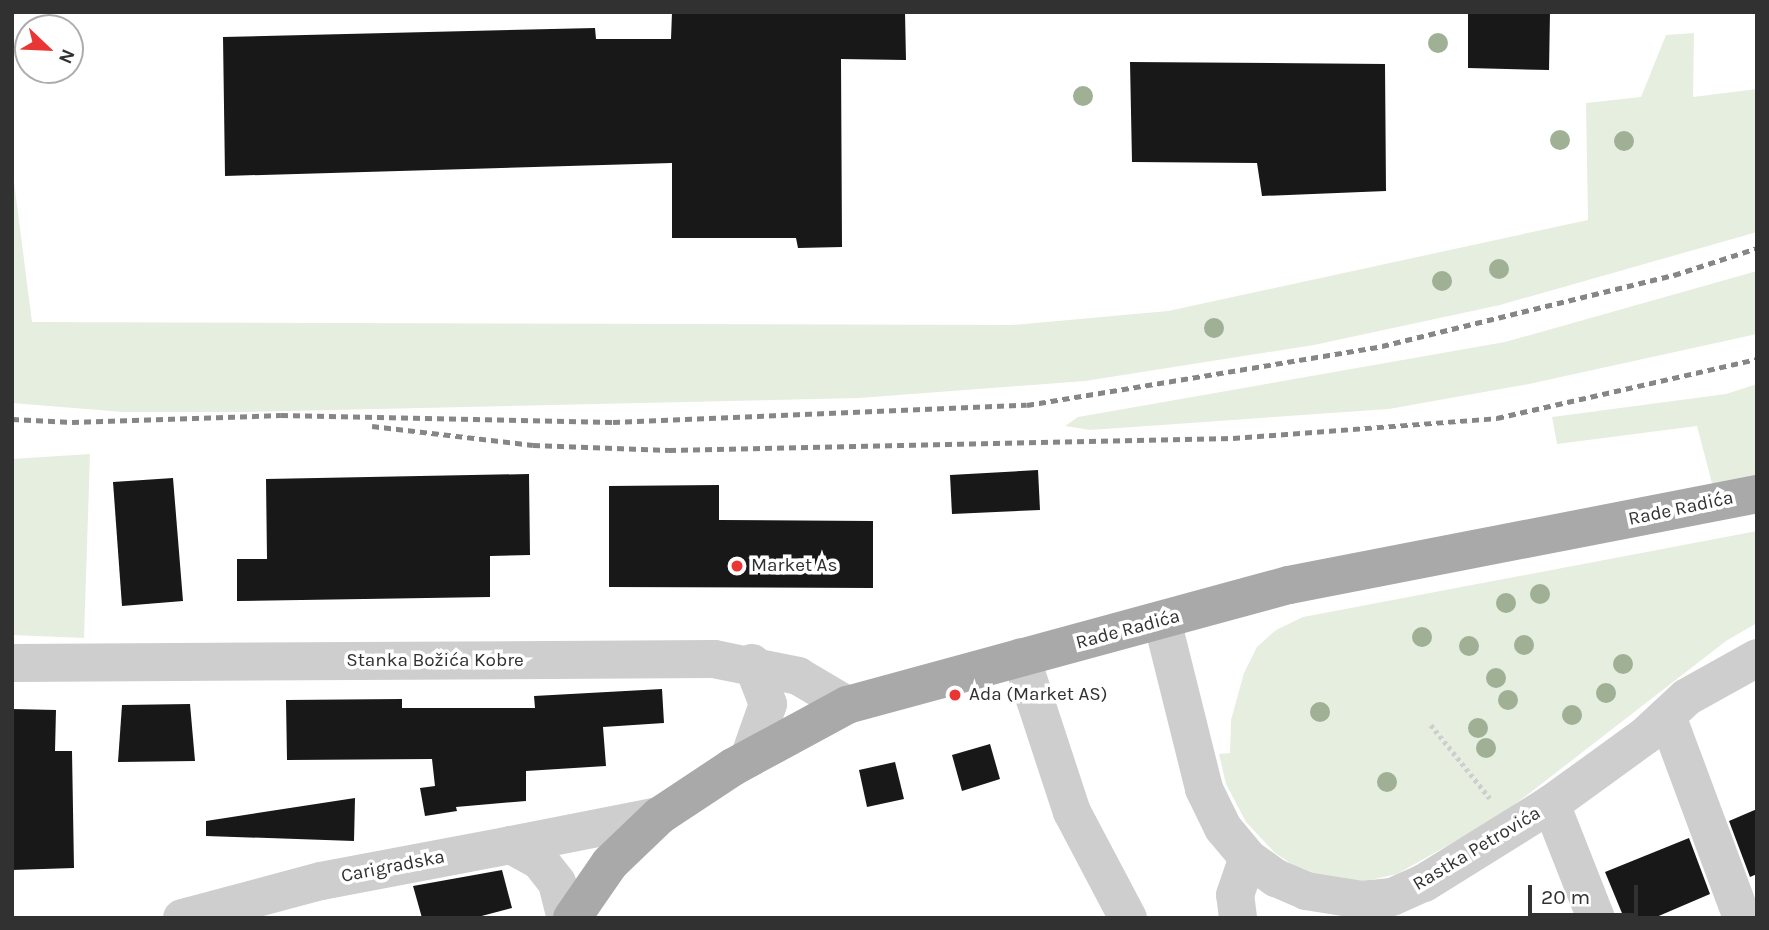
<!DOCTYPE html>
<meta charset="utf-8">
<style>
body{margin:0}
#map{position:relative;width:1769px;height:930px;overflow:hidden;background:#fff;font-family:Karla,sans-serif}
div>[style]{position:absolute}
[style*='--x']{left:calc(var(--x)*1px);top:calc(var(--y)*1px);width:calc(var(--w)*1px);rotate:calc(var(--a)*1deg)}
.green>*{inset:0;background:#e6eee0}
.building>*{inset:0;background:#181818}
.path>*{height:4.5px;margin-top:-2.25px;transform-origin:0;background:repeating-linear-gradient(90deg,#cecece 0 3.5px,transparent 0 7px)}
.minor>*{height:38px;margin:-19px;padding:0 19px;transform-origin:19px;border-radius:19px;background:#cecece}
.major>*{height:38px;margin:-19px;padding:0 19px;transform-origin:19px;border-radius:19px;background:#a9a9a9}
.rail>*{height:5px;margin-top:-2.5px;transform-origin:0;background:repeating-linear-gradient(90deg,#868686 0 7px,transparent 0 12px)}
.trees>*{width:20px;height:20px;margin:-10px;border-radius:50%;background:#9fb094}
.dots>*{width:19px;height:19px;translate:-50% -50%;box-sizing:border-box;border:4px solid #fff;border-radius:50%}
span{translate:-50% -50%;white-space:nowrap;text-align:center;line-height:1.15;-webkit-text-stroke:7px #fff;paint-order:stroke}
.street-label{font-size:19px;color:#313131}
.poi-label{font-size:19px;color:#313131}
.left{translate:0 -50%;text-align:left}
.frame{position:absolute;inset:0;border:14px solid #313131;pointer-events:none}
.north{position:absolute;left:14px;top:14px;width:70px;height:70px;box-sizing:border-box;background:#fff;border:2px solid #adadad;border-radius:50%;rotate:113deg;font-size:19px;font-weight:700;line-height:28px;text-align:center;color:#313131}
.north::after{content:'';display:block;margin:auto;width:24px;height:32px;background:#e93533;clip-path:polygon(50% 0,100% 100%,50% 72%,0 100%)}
.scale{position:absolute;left:1528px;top:885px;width:110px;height:32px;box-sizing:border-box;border:4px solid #313131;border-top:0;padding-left:9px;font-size:21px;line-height:24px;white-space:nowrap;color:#313131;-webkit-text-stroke:5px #fff;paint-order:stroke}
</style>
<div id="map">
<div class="green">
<div style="clip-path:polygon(1694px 33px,1693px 97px,1757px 89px,1757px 232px,1500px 305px,1314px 345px,1085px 381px,859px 398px,244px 412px,123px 412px,12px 403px,12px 166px,32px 322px,1012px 325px,1168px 311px,1588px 220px,1586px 103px,1641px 97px,1666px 35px)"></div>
<div style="clip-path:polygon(1757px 271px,1757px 334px,1529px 384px,1389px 409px,1090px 430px,1065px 426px,1078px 417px,1505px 342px)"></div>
<div style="clip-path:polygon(1757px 384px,1757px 478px,1713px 487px,1697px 426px,1557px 444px,1552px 417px,1726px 394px)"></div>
<div style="clip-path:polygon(90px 454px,84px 638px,12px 635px,12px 459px)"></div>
<div style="clip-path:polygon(1757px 531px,1757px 623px,1726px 641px,1500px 816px,1397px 874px,1366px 881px,1330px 880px,1302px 871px,1275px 853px,1246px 822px,1226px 784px,1219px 754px,1230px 753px,1231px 720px,1244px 673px,1257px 647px,1276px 630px,1303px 617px)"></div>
</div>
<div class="building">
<div style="clip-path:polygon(672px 12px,905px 12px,906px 60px,841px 59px,842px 247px,798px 248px,796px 238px,672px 238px,672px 163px,225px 176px,223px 37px,595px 28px,596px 39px,671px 39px)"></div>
<div style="clip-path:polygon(1468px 12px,1550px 12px,1549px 70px,1468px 68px)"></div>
<div style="clip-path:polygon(1130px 62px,1385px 64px,1386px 191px,1262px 196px,1257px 163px,1132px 162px)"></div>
<div style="clip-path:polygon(1038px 470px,1040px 510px,952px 514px,950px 475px)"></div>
<div style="clip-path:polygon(529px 474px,530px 555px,490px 556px,490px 597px,237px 601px,237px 559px,267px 559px,266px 479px)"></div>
<div style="clip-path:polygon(173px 478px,183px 601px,122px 606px,113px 482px)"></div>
<div style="clip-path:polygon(719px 485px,719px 520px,873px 521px,873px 588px,609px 587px,609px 486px)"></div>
<div style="clip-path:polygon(662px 689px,664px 723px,603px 727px,606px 766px,526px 771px,526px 801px,456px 807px,457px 811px,425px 816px,420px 788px,435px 786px,432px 759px,287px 760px,286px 700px,402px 699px,402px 708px,535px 708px,534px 696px)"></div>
<div style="clip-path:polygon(190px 704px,195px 761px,118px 762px,122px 705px)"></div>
<div style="clip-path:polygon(12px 709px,56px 710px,55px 751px,72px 751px,74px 868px,12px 870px)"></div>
<div style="clip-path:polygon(990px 744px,1000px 779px,962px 791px,952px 755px)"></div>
<div style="clip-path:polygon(895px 762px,904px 799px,867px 807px,859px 770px)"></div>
<div style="clip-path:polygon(355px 798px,354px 841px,206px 836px,206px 821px)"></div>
<div style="clip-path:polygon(1757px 809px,1757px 874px,1750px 877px,1729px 821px)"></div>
<div style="clip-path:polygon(1689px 838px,1710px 894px,1654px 918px,1624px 918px,1605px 872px)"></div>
<div style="clip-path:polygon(502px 870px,512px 908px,474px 918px,422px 918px,413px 886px)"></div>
</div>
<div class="path">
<div style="--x:1431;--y:725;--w:94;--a:51.1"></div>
</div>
<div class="minor">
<div style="--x:1162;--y:620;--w:174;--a:76"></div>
<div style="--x:1204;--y:789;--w:43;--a:64"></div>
<div style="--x:1223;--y:828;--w:39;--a:50"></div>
<div style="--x:1248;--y:858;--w:34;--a:36"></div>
<div style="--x:1276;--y:878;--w:33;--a:23"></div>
<div style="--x:1306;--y:891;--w:57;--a:9.1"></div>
<div style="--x:1362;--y:900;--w:30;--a:-6"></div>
<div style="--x:1392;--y:897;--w:35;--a:-24"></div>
<div style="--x:1424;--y:883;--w:150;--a:-31.9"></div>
<div style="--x:1551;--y:804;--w:116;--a:-35.9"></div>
<div style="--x:1645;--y:736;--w:57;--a:-42.9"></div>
<div style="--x:1687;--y:697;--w:80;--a:-29.1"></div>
<div style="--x:1021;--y:657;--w:163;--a:71.8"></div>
<div style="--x:1072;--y:812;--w:120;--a:62.2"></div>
<div style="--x:12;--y:663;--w:702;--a:-0.33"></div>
<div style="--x:714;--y:659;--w:86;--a:11.4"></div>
<div style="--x:798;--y:676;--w:57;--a:30.6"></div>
<div style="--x:1667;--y:716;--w:215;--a:69.6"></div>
<div style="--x:749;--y:758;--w:57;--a:-70.6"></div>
<div style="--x:768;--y:704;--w:44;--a:-111.3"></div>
<div style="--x:1551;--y:804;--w:123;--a:68.5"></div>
<div style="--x:511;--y:845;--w:151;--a:-11.1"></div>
<div style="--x:182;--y:918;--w:144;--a:-14.9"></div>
<div style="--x:321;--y:881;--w:193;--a:-10.7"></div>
<div style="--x:511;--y:845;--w:33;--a:29"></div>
<div style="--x:540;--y:861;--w:28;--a:52"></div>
<div style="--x:557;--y:883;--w:36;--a:76"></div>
<div style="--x:1238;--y:918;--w:23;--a:-97"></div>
<div style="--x:1235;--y:895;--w:39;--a:-71"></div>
</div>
<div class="major">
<div style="--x:572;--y:918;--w:67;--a:-55.4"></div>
<div style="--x:610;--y:863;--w:68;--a:-43.8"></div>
<div style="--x:659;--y:816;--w:89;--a:-33.5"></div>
<div style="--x:733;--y:767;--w:130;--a:-28.5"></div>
<div style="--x:847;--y:705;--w:458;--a:-15.2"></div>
<div style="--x:1289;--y:585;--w:477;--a:-11"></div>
</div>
<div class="rail">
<div style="--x:12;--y:419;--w:60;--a:2.9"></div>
<div style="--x:72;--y:422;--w:209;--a:-1.9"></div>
<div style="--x:281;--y:415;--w:332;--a:1.2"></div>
<div style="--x:613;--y:422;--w:414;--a:-2.4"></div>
<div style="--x:1027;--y:405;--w:360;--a:-9.4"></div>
<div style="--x:1382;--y:346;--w:301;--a:-13.7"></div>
<div style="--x:1674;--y:275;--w:87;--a:-18"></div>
<div style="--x:372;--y:426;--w:162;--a:6.7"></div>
<div style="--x:533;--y:445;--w:136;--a:2.1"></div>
<div style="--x:669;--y:450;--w:564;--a:-1.22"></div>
<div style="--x:1233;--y:438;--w:265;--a:-4.3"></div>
<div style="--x:1497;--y:418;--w:267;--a:-12.8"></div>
</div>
<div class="trees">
<div style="left:1438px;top:43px"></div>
<div style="left:1083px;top:96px"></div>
<div style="left:1560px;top:140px"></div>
<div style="left:1624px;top:141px"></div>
<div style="left:1499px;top:269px"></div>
<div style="left:1442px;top:281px"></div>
<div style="left:1214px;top:328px"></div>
<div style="left:1540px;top:594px"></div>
<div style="left:1506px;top:603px"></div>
<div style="left:1422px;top:637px"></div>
<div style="left:1524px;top:645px"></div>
<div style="left:1469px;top:646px"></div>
<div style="left:1623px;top:664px"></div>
<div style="left:1496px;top:678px"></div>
<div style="left:1606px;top:693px"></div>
<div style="left:1508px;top:700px"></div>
<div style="left:1320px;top:712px"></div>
<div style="left:1572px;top:715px"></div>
<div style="left:1478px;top:728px"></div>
<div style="left:1486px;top:748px"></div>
<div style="left:1387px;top:782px"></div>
</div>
<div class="dots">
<div style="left:737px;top:566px;background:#e93533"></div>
<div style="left:955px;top:695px;background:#e93533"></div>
</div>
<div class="street-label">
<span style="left:1681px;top:509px;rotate:-12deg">Rade Radića</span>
<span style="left:1128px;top:630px;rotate:-15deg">Rade Radića</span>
<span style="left:435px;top:661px">Stanka Božića Kobre</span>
<span style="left:1477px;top:849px;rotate:-31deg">Rastka Petrovića</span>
<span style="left:393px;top:867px;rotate:-11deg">Carigradska</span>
</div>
<div class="poi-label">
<span class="left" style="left:751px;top:566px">Market As</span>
<span class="left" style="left:969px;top:695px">Ada (Market AS)</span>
</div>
<div class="frame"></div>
<div class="north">N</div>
<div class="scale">20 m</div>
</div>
